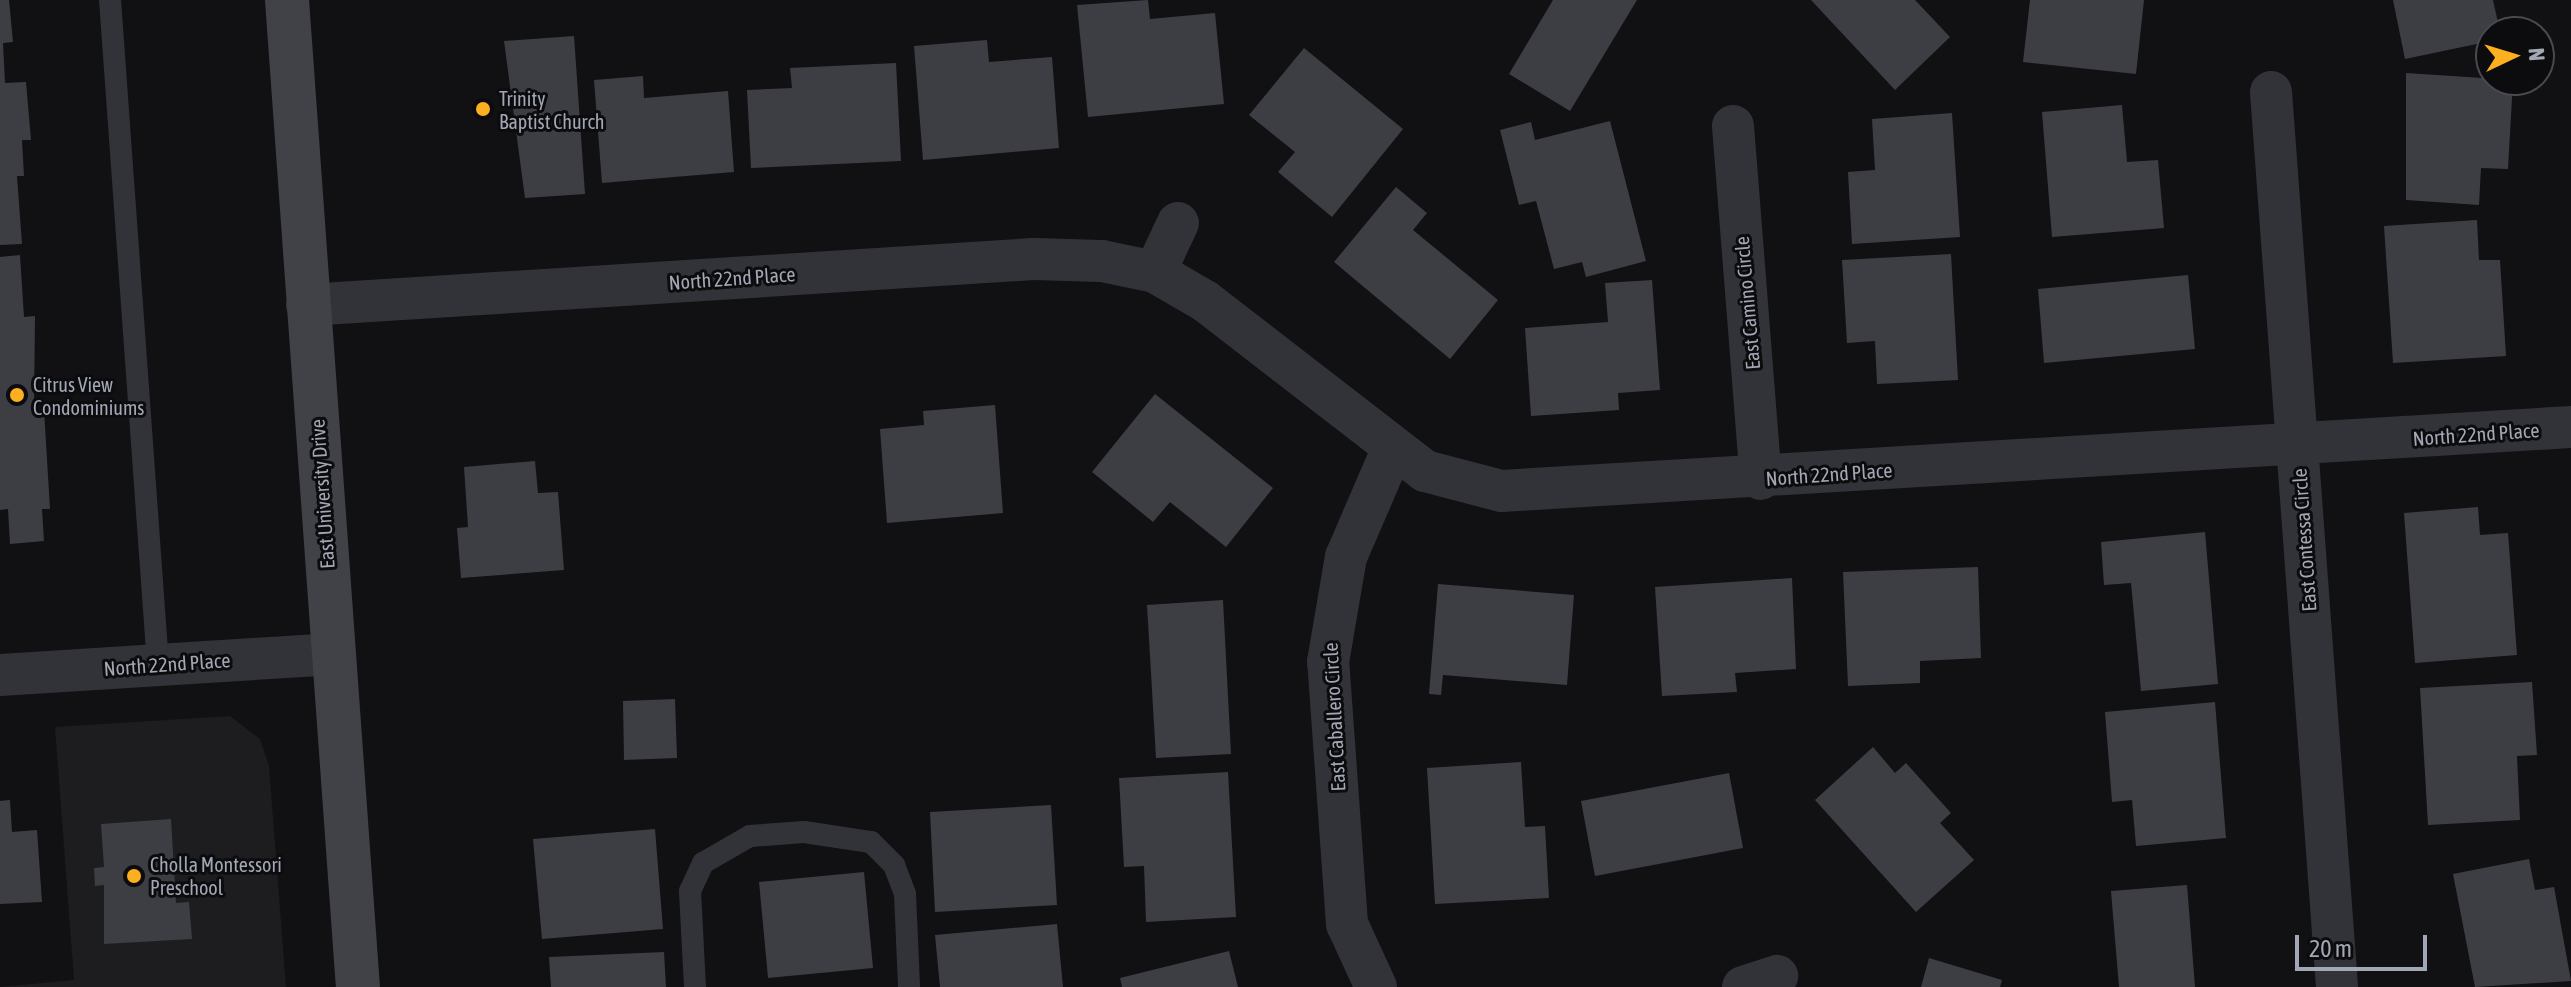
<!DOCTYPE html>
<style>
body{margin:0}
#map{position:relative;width:2571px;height:987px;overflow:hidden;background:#111113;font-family:"Asap Condensed",sans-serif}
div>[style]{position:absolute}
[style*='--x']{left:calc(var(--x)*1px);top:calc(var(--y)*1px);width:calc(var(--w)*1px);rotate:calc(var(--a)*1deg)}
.built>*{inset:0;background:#1d1d20}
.building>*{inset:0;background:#3d3e43}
.lane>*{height:22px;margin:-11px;padding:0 11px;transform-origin:11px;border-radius:11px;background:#323338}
.street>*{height:42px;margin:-21px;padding:0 21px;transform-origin:21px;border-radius:21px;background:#323338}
.secondary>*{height:44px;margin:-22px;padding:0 22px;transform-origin:22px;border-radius:22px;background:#404248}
.dots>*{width:22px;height:22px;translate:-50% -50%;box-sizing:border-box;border:4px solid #0c0c0e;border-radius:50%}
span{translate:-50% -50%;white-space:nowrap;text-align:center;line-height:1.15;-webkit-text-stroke:6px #0c0c0e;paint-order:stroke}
.poi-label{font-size:20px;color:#a1a7b4}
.left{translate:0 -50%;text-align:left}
.street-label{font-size:20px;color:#a1a7b4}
.north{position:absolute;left:2475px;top:16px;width:80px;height:80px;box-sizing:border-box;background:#0c0c0e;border:2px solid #484a50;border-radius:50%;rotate:86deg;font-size:22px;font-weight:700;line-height:32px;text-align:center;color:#a1a7b4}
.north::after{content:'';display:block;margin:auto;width:28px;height:36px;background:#fcb01f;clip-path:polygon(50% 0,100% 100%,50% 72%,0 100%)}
.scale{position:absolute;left:2295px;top:935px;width:132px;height:36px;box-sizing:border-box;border:4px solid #a1a7b4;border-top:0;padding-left:10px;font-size:24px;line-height:28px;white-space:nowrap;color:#a1a7b4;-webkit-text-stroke:6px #0c0c0e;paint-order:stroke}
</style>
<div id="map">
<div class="built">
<div style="clip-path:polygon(230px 716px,260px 739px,269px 766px,286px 987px,0 987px,74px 980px,55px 727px)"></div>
</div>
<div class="building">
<div style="clip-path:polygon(0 0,9px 0,13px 42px,3px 43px,5px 83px,26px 82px,31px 140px,22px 140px,24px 176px,17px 176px,22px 244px,0 245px)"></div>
<div style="clip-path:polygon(1148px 0,1150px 19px,1215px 13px,1224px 104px,1088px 117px,1077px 5px)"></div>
<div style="clip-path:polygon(1553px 0,1637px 0,1570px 111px,1509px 74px)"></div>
<div style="clip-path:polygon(1811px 0,1915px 0,1950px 37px,1895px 90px)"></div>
<div style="clip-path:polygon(2030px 0,2144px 0,2136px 74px,2023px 62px)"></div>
<div style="clip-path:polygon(2393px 0,2493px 0,2500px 32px,2491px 32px,2491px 41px,2405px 59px)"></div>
<div style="clip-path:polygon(574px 36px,585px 194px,525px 198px,504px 41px)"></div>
<div style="clip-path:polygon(987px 40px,989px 62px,1052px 57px,1059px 148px,923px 160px,914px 46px)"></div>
<div style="clip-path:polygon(1304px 48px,1403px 129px,1332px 217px,1278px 172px,1295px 152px,1249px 115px)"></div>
<div style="clip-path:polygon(896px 63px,901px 161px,751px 168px,747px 90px,792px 88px,790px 68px)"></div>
<div style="clip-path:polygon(2406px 73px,2513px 80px,2508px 169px,2481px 168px,2479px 205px,2406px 200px)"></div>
<div style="clip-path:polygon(643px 76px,644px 98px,728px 91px,734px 172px,602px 183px,594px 80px)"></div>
<div style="clip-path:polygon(2122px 105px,2127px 162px,2158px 160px,2164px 228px,2052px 237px,2042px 112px)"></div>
<div style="clip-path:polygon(1952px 113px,1960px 237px,1852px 244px,1848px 172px,1875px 170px,1872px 119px)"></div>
<div style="clip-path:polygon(1610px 121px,1646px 261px,1586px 277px,1582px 262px,1554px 269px,1536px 201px,1519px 205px,1500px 130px,1531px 122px,1535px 140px)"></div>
<div style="clip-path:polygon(1396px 187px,1427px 213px,1413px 230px,1498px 300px,1450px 359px,1334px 262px)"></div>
<div style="clip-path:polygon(2477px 220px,2479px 260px,2500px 260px,2506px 356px,2393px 363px,2384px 226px)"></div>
<div style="clip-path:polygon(1951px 254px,1958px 380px,1877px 384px,1875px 341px,1847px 343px,1842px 260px)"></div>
<div style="clip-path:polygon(20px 255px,24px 317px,35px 316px,34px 411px,44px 410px,50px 509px,42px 509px,44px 541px,10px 544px,8px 509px,0 510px,0 257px)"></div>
<div style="clip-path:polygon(2188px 275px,2195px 349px,2044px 363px,2038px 289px)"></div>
<div style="clip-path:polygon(1652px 280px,1660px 390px,1618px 393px,1619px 410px,1531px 416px,1525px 328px,1608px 322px,1605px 283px)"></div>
<div style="clip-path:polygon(1155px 394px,1273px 488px,1226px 547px,1170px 502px,1153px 522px,1092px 472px)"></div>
<div style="clip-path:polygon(995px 405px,1003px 513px,887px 523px,880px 429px,924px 425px,923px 411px)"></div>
<div style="clip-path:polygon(535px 461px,538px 493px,558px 492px,564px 570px,461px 578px,457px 528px,468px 527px,464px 467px)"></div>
<div style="clip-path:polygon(2478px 507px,2480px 535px,2508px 533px,2517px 655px,2415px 663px,2404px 513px)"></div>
<div style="clip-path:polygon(2205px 532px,2218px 684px,2141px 691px,2131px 583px,2104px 585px,2101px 542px)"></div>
<div style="clip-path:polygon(1978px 567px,1981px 658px,1920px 661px,1920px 683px,1848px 686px,1843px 572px)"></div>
<div style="clip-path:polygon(1792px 578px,1796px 669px,1735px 673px,1737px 692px,1662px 696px,1655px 587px)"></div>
<div style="clip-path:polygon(1438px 584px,1574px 595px,1567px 685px,1443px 675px,1441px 695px,1429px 694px)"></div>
<div style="clip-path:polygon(1223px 600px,1231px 754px,1156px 758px,1147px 605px)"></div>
<div style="clip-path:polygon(2532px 682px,2537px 755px,2517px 756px,2520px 820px,2428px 825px,2420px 688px)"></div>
<div style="clip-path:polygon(675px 699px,677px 758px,624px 760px,623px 701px)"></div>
<div style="clip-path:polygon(2215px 702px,2226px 838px,2136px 846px,2132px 800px,2112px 802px,2105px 712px)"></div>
<div style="clip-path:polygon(1873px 747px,1895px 773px,1906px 763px,1951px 813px,1940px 823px,1974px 860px,1916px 912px,1815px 800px)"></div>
<div style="clip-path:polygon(1521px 762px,1525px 827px,1545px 826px,1549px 898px,1435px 904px,1427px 768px)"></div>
<div style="clip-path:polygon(1228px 772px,1236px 917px,1146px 922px,1144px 866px,1124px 867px,1119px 778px)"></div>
<div style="clip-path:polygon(1729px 773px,1743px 848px,1595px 876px,1581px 801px)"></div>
<div style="clip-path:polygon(10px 800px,12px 832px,37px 830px,42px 902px,0 904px,0 801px)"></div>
<div style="clip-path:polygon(1051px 805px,1057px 905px,935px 912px,930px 812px)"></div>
<div style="clip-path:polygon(171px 819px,176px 903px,189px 902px,192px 939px,104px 944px,104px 885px,95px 886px,94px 868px,104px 867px,101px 824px)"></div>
<div style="clip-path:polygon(655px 829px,663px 929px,542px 939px,533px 839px)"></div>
<div style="clip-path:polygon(2529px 859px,2535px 890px,2554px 887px,2571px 981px,2475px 987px,2453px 874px)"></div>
<div style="clip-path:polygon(864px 872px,873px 968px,768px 978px,759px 882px)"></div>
<div style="clip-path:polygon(2187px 885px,2195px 987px,2119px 987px,2111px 891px)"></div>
<div style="clip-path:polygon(1057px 924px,1063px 987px,940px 987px,935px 935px)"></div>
<div style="clip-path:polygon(1229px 951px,1238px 987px,1122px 987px,1120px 978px)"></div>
<div style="clip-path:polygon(664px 952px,666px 987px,551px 987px,549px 957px)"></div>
<div style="clip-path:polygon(1929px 958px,2002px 980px,2000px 987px,1921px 987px)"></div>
</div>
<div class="lane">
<div style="--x:110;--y:0;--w:667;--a:85.87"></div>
<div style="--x:695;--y:987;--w:96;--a:-93"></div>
<div style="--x:690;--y:891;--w:31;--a:-65"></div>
<div style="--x:703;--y:863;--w:54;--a:-29.9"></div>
<div style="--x:750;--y:836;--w:54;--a:-4.2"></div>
<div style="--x:804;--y:832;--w:68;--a:8.5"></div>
<div style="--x:871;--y:842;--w:33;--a:45"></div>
<div style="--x:894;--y:865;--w:31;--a:69"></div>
<div style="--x:905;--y:894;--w:93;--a:87.5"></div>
</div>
<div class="street">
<div style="--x:2271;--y:92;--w:897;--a:85.78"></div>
<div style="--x:1733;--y:126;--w:354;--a:85.5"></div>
<div style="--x:1155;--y:272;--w:54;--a:-64.9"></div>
<div style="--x:307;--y:305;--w:728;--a:-3.62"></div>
<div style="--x:1034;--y:259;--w:68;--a:1.7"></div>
<div style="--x:1102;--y:261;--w:54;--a:11.7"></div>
<div style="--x:1155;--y:272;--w:58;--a:30.1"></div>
<div style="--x:1205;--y:301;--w:278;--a:37.7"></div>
<div style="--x:1425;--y:471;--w:79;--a:14.7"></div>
<div style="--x:1501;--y:491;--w:1072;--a:-3.42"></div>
<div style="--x:0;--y:675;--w:335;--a:-3.6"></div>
<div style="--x:1376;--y:987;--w:69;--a:-114.7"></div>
<div style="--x:1347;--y:924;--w:263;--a:-94.1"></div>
<div style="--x:1328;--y:662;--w:107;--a:-80.3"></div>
<div style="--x:1346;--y:557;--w:116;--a:-66.7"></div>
<div style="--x:1743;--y:987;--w:36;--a:-18"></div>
</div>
<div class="secondary">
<div style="--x:287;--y:0;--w:990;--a:85.89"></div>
</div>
<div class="dots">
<div style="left:483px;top:109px;background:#fcb01f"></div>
<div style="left:17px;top:395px;background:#fcb01f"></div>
<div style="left:134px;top:876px;background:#fcb01f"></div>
</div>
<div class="poi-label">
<span class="left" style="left:499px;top:110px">Trinity<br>Baptist Church</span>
<span class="left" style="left:33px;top:396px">Citrus View<br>Condominiums</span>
<span class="left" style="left:150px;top:876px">Cholla Montessori<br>Preschool</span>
</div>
<div class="street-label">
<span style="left:732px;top:278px;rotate:-4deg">North 22nd Place</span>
<span style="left:1747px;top:303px;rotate:-95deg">East Camino Circle</span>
<span style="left:2476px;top:434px;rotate:-4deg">North 22nd Place</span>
<span style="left:1829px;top:474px;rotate:-4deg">North 22nd Place</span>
<span style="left:322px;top:494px;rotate:-94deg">East University Drive</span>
<span style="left:2304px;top:540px;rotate:-94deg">East Contessa Circle</span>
<span style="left:167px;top:664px;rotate:-4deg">North 22nd Place</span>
<span style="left:1334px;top:717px;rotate:-93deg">East Caballero Circle</span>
</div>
<div class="north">N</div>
<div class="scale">20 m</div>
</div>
